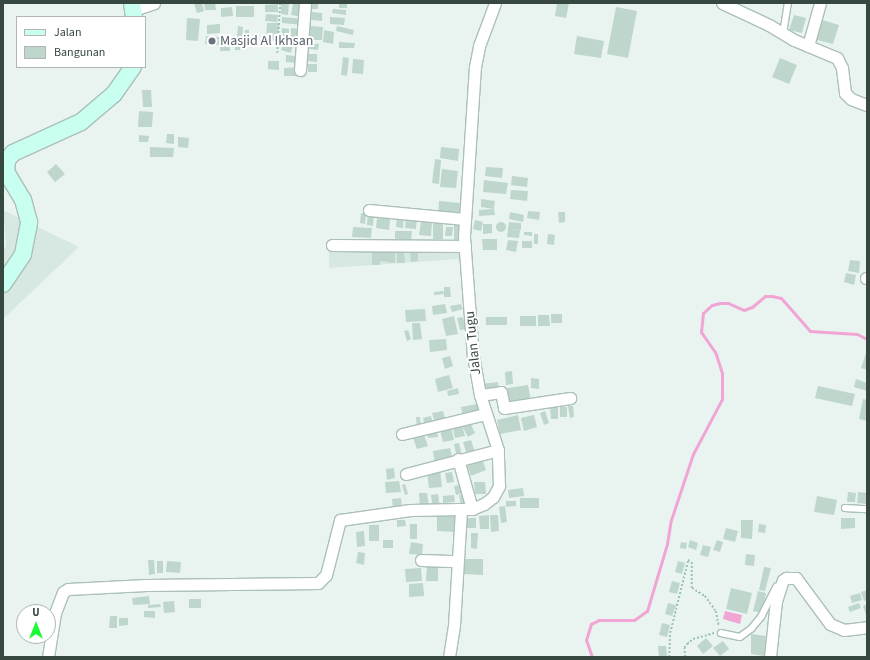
<!DOCTYPE html>
<style>
body{margin:0}
#map{position:relative;width:870px;height:660px;overflow:hidden;background:#e9f4f1;font-family:"Source Sans 3",sans-serif}
div>[style]{position:absolute}
[style*='--x']{left:calc(var(--x)*1px);top:calc(var(--y)*1px);width:calc(var(--w)*1px);rotate:calc(var(--a)*1deg)}
.residential>*{inset:0;background:#d7e8e2}
.water>*{inset:0;background:#f1a5d4}
.stream>*{height:3px;margin:-1.5px;padding:0 1.5px;transform-origin:1.5px;border-radius:1.5px;background:#f1a5d4}
.building>*{inset:0;background:#bed6cc}
.round{border-radius:50%}
.path>*{height:1.5px;margin-top:-0.75px;transform-origin:0;background:repeating-linear-gradient(90deg,#9cc2b4 0 2px,transparent 0 4px)}
.roads{filter:drop-shadow(1px 0 #abc0b8) drop-shadow(-1px 0 #abc0b8) drop-shadow(0 1px #abc0b8) drop-shadow(0 -1px #abc0b8)}
.service>*{height:5.5px;margin:-2.75px;padding:0 2.75px;transform-origin:2.75px;border-radius:2.75px;background:#fff}
.minor>*{height:11px;margin:-5.5px;padding:0 5.5px;transform-origin:5.5px;border-radius:5.5px;background:#fff}
.secondary>*{height:16px;margin:-8px;padding:0 8px;transform-origin:8px;border-radius:8px;background:#c8fff0}
.dots>*{width:11px;height:11px;translate:-50% -50%;box-sizing:border-box;border:2px solid #fff;border-radius:50%}
span{translate:-50% -50%;white-space:nowrap;text-align:center;line-height:1.15;-webkit-text-stroke:4px #fff;paint-order:stroke}
.worship-label{font-size:14px;color:#5b616d}
.left{translate:0 -50%;text-align:left}
.street-label{font-size:14px;color:#374841}
.frame{position:absolute;inset:0;border:4px solid #374841;pointer-events:none}
.legend{position:absolute;left:16px;top:16px;width:130px;height:52px;box-sizing:border-box;background:#fff;border:1px solid #afb6b3;margin:0;padding:5px 7px;list-style:none;font-size:12px;color:#374841}
.legend li{display:flex;align-items:center;gap:8px;height:20px}
.legend b{width:20px;border:1px solid #afb6b3}
.north{position:absolute;left:16px;top:604px;width:40px;height:40px;box-sizing:border-box;background:#fff;border:1px solid #afb6b3;border-radius:50%;rotate:0deg;font-size:11px;font-weight:700;line-height:16px;text-align:center;color:#374841}
.north::after{content:'';display:block;margin:auto;width:14px;height:18px;background:#19fb35;clip-path:polygon(50% 0,100% 100%,50% 72%,0 100%)}
</style>
<div id="map">
<div class="residential">
<div style="clip-path:polygon(3px 210px,79px 247px,3px 319px,3px 252px,6px 244px)"></div>
<div style="clip-path:polygon(329px 240px,460px 241px,460px 259px,329px 268px)"></div>
</div>
<div class="water">
<div style="clip-path:polygon(725px 611px,742px 615px,740px 624px,723px 619px)"></div>
</div>
<div class="stream">
<div style="--x:592;--y:657;--w:18;--a:-109"></div>
<div style="--x:586;--y:640;--w:17;--a:-73"></div>
<div style="--x:591;--y:624;--w:9;--a:-27"></div>
<div style="--x:599;--y:620;--w:35;--a:0"></div>
<div style="--x:634;--y:620;--w:16;--a:-35"></div>
<div style="--x:647;--y:611;--w:70;--a:-73.4"></div>
<div style="--x:667;--y:544;--w:24;--a:-81"></div>
<div style="--x:671;--y:520;--w:70;--a:-71.6"></div>
<div style="--x:693;--y:454;--w:62;--a:-62.2"></div>
<div style="--x:722;--y:399;--w:26;--a:-90"></div>
<div style="--x:722;--y:373;--w:22;--a:-108"></div>
<div style="--x:715;--y:352;--w:24;--a:-125"></div>
<div style="--x:701;--y:332;--w:19;--a:-84"></div>
<div style="--x:703;--y:313;--w:12;--a:-42"></div>
<div style="--x:712;--y:305;--w:8;--a:-14"></div>
<div style="--x:720;--y:303;--w:8;--a:0"></div>
<div style="--x:728;--y:303;--w:17;--a:24"></div>
<div style="--x:744;--y:310;--w:9;--a:-21"></div>
<div style="--x:752;--y:307;--w:17;--a:-40"></div>
<div style="--x:765;--y:296;--w:7;--a:0"></div>
<div style="--x:772;--y:296;--w:9;--a:13"></div>
<div style="--x:781;--y:298;--w:44;--a:48.7"></div>
<div style="--x:810;--y:331;--w:47;--a:3.7"></div>
<div style="--x:857;--y:334;--w:11;--a:27"></div>
</div>
<div class="building">
<div style="clip-path:polygon(194px 3px,202px 3px,204px 11px,197px 13px)"></div>
<div style="clip-path:polygon(204px 3px,215px 3px,216px 10px,205px 10px)"></div>
<div style="clip-path:polygon(281px 3px,289px 3px,288px 15px,281px 14px)"></div>
<div style="clip-path:polygon(293px 3px,305px 5px,303px 17px,291px 15px)"></div>
<div style="clip-path:polygon(307px 3px,318px 3px,318px 9px,306px 9px)"></div>
<div style="clip-path:polygon(557px 3px,569px 3px,566px 18px,555px 16px)"></div>
<div style="clip-path:polygon(278px 4px,278px 12px,265px 12px,265px 5px)"></div>
<div style="clip-path:polygon(339px 4px,347px 4px,347px 8px,339px 8px)"></div>
<div style="clip-path:polygon(236px 6px,254px 6px,254px 17px,236px 17px)"></div>
<div style="clip-path:polygon(232px 7px,233px 16px,221px 17px,221px 8px)"></div>
<div style="clip-path:polygon(616px 7px,637px 11px,628px 58px,607px 54px)"></div>
<div style="clip-path:polygon(333px 9px,346px 10px,346px 15px,332px 13px)"></div>
<div style="clip-path:polygon(312px 12px,322px 13px,322px 21px,311px 20px)"></div>
<div style="clip-path:polygon(266px 14px,278px 15px,277px 22px,265px 21px)"></div>
<div style="clip-path:polygon(794px 15px,806px 18px,802px 33px,789px 30px)"></div>
<div style="clip-path:polygon(282px 17px,304px 19px,303px 25px,282px 23px)"></div>
<div style="clip-path:polygon(330px 17px,345px 18px,344px 25px,330px 24px)"></div>
<div style="clip-path:polygon(187px 18px,200px 19px,198px 41px,186px 40px)"></div>
<div style="clip-path:polygon(819px 19px,839px 25px,833px 44px,813px 39px)"></div>
<div style="clip-path:polygon(267px 23px,279px 23px,278px 41px,266px 40px)"></div>
<div style="clip-path:polygon(220px 24px,220px 33px,207px 34px,207px 25px)"></div>
<div style="clip-path:polygon(238px 26px,243px 27px,242px 39px,237px 38px)"></div>
<div style="clip-path:polygon(310px 26px,323px 27px,322px 40px,309px 40px)"></div>
<div style="clip-path:polygon(337px 26px,354px 30px,353px 35px,336px 31px)"></div>
<div style="clip-path:polygon(282px 28px,289px 29px,289px 38px,281px 38px)"></div>
<div style="clip-path:polygon(291px 28px,301px 29px,300px 43px,291px 42px)"></div>
<div style="clip-path:polygon(245px 30px,249px 30px,249px 37px,244px 36px)"></div>
<div style="clip-path:polygon(324px 30px,334px 32px,333px 44px,323px 42px)"></div>
<div style="clip-path:polygon(206px 36px,219px 37px,219px 45px,205px 44px)"></div>
<div style="clip-path:polygon(223px 36px,230px 36px,230px 41px,223px 41px)"></div>
<div style="clip-path:polygon(577px 36px,604px 41px,601px 58px,574px 54px)"></div>
<div style="clip-path:polygon(339px 42px,355px 43px,354px 48px,339px 48px)"></div>
<div style="clip-path:polygon(283px 43px,293px 45px,291px 53px,281px 50px)"></div>
<div style="clip-path:polygon(310px 43px,319px 44px,318px 50px,309px 49px)"></div>
<div style="clip-path:polygon(235px 44px,245px 44px,245px 50px,235px 50px)"></div>
<div style="clip-path:polygon(220px 46px,230px 46px,230px 51px,220px 51px)"></div>
<div style="clip-path:polygon(307px 54px,317px 54px,317px 62px,307px 61px)"></div>
<div style="clip-path:polygon(286px 55px,295px 56px,295px 63px,286px 62px)"></div>
<div style="clip-path:polygon(343px 57px,349px 58px,347px 76px,341px 75px)"></div>
<div style="clip-path:polygon(780px 58px,797px 65px,789px 84px,772px 77px)"></div>
<div style="clip-path:polygon(353px 59px,364px 60px,363px 74px,352px 73px)"></div>
<div style="clip-path:polygon(268px 61px,279px 61px,279px 70px,268px 69px)"></div>
<div style="clip-path:polygon(308px 64px,317px 64px,317px 72px,308px 72px)"></div>
<div style="clip-path:polygon(298px 67px,298px 76px,284px 76px,284px 68px)"></div>
<div style="clip-path:polygon(142px 90px,151px 90px,152px 107px,143px 107px)"></div>
<div style="clip-path:polygon(139px 111px,153px 112px,152px 127px,138px 127px)"></div>
<div style="clip-path:polygon(167px 134px,174px 134px,174px 144px,166px 143px)"></div>
<div style="clip-path:polygon(139px 135px,149px 136px,148px 142px,139px 142px)"></div>
<div style="clip-path:polygon(178px 137px,189px 138px,188px 148px,178px 147px)"></div>
<div style="clip-path:polygon(150px 147px,174px 148px,173px 157px,150px 157px)"></div>
<div style="clip-path:polygon(441px 147px,459px 149px,458px 161px,440px 158px)"></div>
<div style="clip-path:polygon(435px 159px,441px 160px,439px 184px,432px 183px)"></div>
<div style="clip-path:polygon(56px 164px,65px 174px,55px 182px,47px 172px)"></div>
<div style="clip-path:polygon(486px 167px,503px 168px,502px 178px,485px 176px)"></div>
<div style="clip-path:polygon(442px 169px,458px 171px,456px 188px,440px 187px)"></div>
<div style="clip-path:polygon(512px 176px,528px 178px,527px 187px,511px 185px)"></div>
<div style="clip-path:polygon(484px 180px,508px 183px,506px 194px,483px 192px)"></div>
<div style="clip-path:polygon(511px 190px,528px 191px,527px 201px,510px 199px)"></div>
<div style="clip-path:polygon(481px 199px,495px 201px,494px 209px,481px 207px)"></div>
<div style="clip-path:polygon(439px 201px,460px 203px,459px 218px,438px 217px)"></div>
<div style="clip-path:polygon(494px 209px,495px 215px,479px 216px,479px 210px)"></div>
<div style="clip-path:polygon(528px 211px,540px 212px,539px 220px,527px 218px)"></div>
<div style="clip-path:polygon(368px 212px,374px 213px,373px 226px,367px 225px)"></div>
<div style="clip-path:polygon(510px 212px,524px 215px,523px 222px,509px 219px)"></div>
<div style="clip-path:polygon(558px 212px,565px 212px,565px 222px,559px 223px)"></div>
<div style="clip-path:polygon(361px 213px,366px 214px,365px 224px,360px 223px)"></div>
<div style="clip-path:polygon(397px 216px,404px 216px,403px 228px,396px 227px)"></div>
<div style="clip-path:polygon(406px 217px,417px 218px,416px 229px,405px 228px)"></div>
<div style="clip-path:polygon(377px 218px,390px 219px,389px 230px,376px 228px)"></div>
<div style="clip-path:polygon(433px 220px,443px 220px,443px 239px,433px 239px)"></div>
<div style="clip-path:polygon(454px 220px,462px 220px,462px 240px,454px 240px)"></div>
<div style="clip-path:polygon(475px 220px,483px 222px,481px 231px,473px 229px)"></div>
<div style="clip-path:polygon(421px 221px,432px 221px,431px 236px,419px 235px)"></div>
<div class="round" style="left:496px;top:222px;width:10px;height:10px"></div>
<div style="clip-path:polygon(509px 222px,521px 223px,521px 230px,508px 229px)"></div>
<div style="clip-path:polygon(483px 224px,492px 224px,492px 233px,483px 234px)"></div>
<div style="clip-path:polygon(353px 227px,372px 228px,371px 238px,352px 237px)"></div>
<div style="clip-path:polygon(446px 227px,453px 227px,452px 236px,445px 236px)"></div>
<div style="clip-path:polygon(508px 229px,520px 230px,519px 238px,507px 237px)"></div>
<div style="clip-path:polygon(395px 231px,412px 231px,411px 240px,395px 239px)"></div>
<div style="clip-path:polygon(524px 232px,532px 232px,532px 236px,524px 235px)"></div>
<div style="clip-path:polygon(534px 234px,538px 234px,538px 244px,534px 244px)"></div>
<div style="clip-path:polygon(548px 234px,555px 235px,554px 245px,547px 244px)"></div>
<div style="clip-path:polygon(482px 239px,497px 239px,497px 250px,483px 250px)"></div>
<div style="clip-path:polygon(508px 240px,518px 241px,516px 252px,506px 250px)"></div>
<div style="clip-path:polygon(522px 241px,532px 241px,532px 248px,522px 248px)"></div>
<div style="clip-path:polygon(418px 250px,418px 261px,411px 262px,410px 251px)"></div>
<div style="clip-path:polygon(386px 251px,395px 251px,395px 263px,380px 261px,380px 265px,372px 265px,372px 252px)"></div>
<div style="clip-path:polygon(404px 251px,405px 263px,397px 263px,397px 252px)"></div>
<div style="clip-path:polygon(850px 260px,860px 261px,859px 273px,848px 271px)"></div>
<div style="clip-path:polygon(846px 273px,856px 275px,854px 285px,844px 282px)"></div>
<div style="clip-path:polygon(444px 287px,450px 287px,451px 297px,444px 297px)"></div>
<div style="clip-path:polygon(443px 291px,444px 294px,434px 295px,434px 292px)"></div>
<div style="clip-path:polygon(445px 304px,447px 313px,433px 315px,432px 306px)"></div>
<div style="clip-path:polygon(461px 304px,463px 309px,452px 312px,450px 306px)"></div>
<div style="clip-path:polygon(425px 309px,426px 321px,406px 322px,405px 310px)"></div>
<div style="clip-path:polygon(551px 314px,562px 314px,562px 323px,551px 323px)"></div>
<div style="clip-path:polygon(538px 315px,549px 315px,550px 326px,538px 326px)"></div>
<div style="clip-path:polygon(454px 316px,458px 334px,446px 336px,442px 319px)"></div>
<div style="clip-path:polygon(520px 316px,536px 316px,536px 326px,520px 326px)"></div>
<div style="clip-path:polygon(463px 317px,466px 329px,460px 330px,457px 318px)"></div>
<div style="clip-path:polygon(486px 317px,507px 317px,507px 325px,486px 325px)"></div>
<div style="clip-path:polygon(412px 323px,420px 323px,422px 339px,413px 340px)"></div>
<div style="clip-path:polygon(408px 330px,411px 339px,407px 341px,404px 331px)"></div>
<div style="clip-path:polygon(446px 339px,447px 350px,430px 352px,429px 340px)"></div>
<div style="clip-path:polygon(867px 350px,867px 370px,861px 368px)"></div>
<div style="clip-path:polygon(450px 356px,453px 366px,445px 369px,442px 358px)"></div>
<div style="clip-path:polygon(512px 371px,513px 384px,506px 385px,505px 372px)"></div>
<div style="clip-path:polygon(449px 375px,453px 388px,438px 392px,435px 379px)"></div>
<div style="clip-path:polygon(531px 378px,539px 379px,539px 389px,531px 388px)"></div>
<div style="clip-path:polygon(856px 379px,867px 383px,867px 391px,854px 387px)"></div>
<div style="clip-path:polygon(498px 382px,499px 391px,483px 393px,481px 384px)"></div>
<div style="clip-path:polygon(528px 385px,531px 401px,506px 406px,502px 389px)"></div>
<div style="clip-path:polygon(818px 386px,855px 394px,852px 406px,815px 398px)"></div>
<div style="clip-path:polygon(458px 388px,459px 394px,448px 396px,447px 391px)"></div>
<div style="clip-path:polygon(863px 399px,867px 400px,867px 421px,859px 419px)"></div>
<div style="clip-path:polygon(477px 404px,479px 415px,463px 417px,461px 407px)"></div>
<div style="clip-path:polygon(550px 406px,558px 406px,558px 419px,551px 419px)"></div>
<div style="clip-path:polygon(568px 406px,573px 406px,574px 417px,570px 418px)"></div>
<div style="clip-path:polygon(560px 407px,567px 407px,567px 417px,560px 417px)"></div>
<div style="clip-path:polygon(443px 411px,445px 418px,434px 420px,432px 413px)"></div>
<div style="clip-path:polygon(545px 411px,549px 423px,544px 425px,540px 413px)"></div>
<div style="clip-path:polygon(518px 415px,521px 430px,500px 434px,497px 420px)"></div>
<div style="clip-path:polygon(534px 415px,537px 427px,524px 431px,521px 418px)"></div>
<div style="clip-path:polygon(431px 416px,433px 425px,425px 427px,423px 418px)"></div>
<div style="clip-path:polygon(416px 417px,420px 417px,421px 427px,417px 427px)"></div>
<div style="clip-path:polygon(470px 422px,475px 433px,468px 437px,462px 426px)"></div>
<div style="clip-path:polygon(462px 426px,465px 436px,455px 438px,453px 429px)"></div>
<div style="clip-path:polygon(451px 427px,454px 440px,443px 442px,440px 430px)"></div>
<div style="clip-path:polygon(437px 431px,438px 437px,428px 438px,427px 433px)"></div>
<div style="clip-path:polygon(424px 435px,428px 446px,417px 449px,413px 438px)"></div>
<div style="clip-path:polygon(471px 440px,475px 452px,467px 455px,463px 442px)"></div>
<div style="clip-path:polygon(459px 443px,462px 456px,457px 457px,454px 444px)"></div>
<div style="clip-path:polygon(450px 448px,453px 460px,435px 464px,433px 451px)"></div>
<div style="clip-path:polygon(482px 459px,486px 470px,471px 476px,467px 465px)"></div>
<div style="clip-path:polygon(394px 468px,395px 478px,387px 480px,386px 469px)"></div>
<div style="clip-path:polygon(440px 470px,442px 487px,429px 488px,427px 472px)"></div>
<div style="clip-path:polygon(452px 472px,454px 482px,447px 483px,445px 473px)"></div>
<div style="clip-path:polygon(399px 481px,401px 492px,386px 493px,385px 482px)"></div>
<div style="clip-path:polygon(474px 482px,485px 482px,486px 494px,475px 494px)"></div>
<div style="clip-path:polygon(405px 484px,408px 494px,405px 495px,402px 485px)"></div>
<div style="clip-path:polygon(465px 484px,467px 492px,456px 495px,454px 486px)"></div>
<div style="clip-path:polygon(523px 488px,524px 496px,509px 498px,508px 490px)"></div>
<div style="clip-path:polygon(848px 492px,856px 493px,855px 502px,847px 502px)"></div>
<div style="clip-path:polygon(858px 492px,867px 493px,867px 504px,857px 503px)"></div>
<div style="clip-path:polygon(419px 493px,427px 493px,429px 507px,420px 507px)"></div>
<div style="clip-path:polygon(438px 494px,440px 508px,433px 509px,431px 495px)"></div>
<div style="clip-path:polygon(469px 494px,470px 504px,461px 505px,459px 495px)"></div>
<div style="clip-path:polygon(454px 495px,455px 502px,443px 503px,443px 496px)"></div>
<div style="clip-path:polygon(817px 496px,837px 500px,834px 515px,814px 512px)"></div>
<div style="clip-path:polygon(401px 498px,402px 507px,393px 509px,392px 499px)"></div>
<div style="clip-path:polygon(520px 498px,539px 498px,539px 508px,520px 508px)"></div>
<div style="clip-path:polygon(506px 501px,516px 501px,516px 506px,506px 507px)"></div>
<div style="clip-path:polygon(505px 506px,507px 522px,501px 523px,499px 507px)"></div>
<div style="clip-path:polygon(437px 514px,456px 514px,456px 532px,437px 531px)"></div>
<div style="clip-path:polygon(489px 515px,489px 529px,480px 529px,479px 516px)"></div>
<div style="clip-path:polygon(490px 515px,498px 515px,499px 531px,491px 532px)"></div>
<div style="clip-path:polygon(467px 518px,476px 518px,476px 528px,467px 528px)"></div>
<div style="clip-path:polygon(841px 518px,855px 518px,855px 528px,841px 529px)"></div>
<div style="clip-path:polygon(397px 520px,405px 520px,406px 526px,397px 527px)"></div>
<div style="clip-path:polygon(741px 520px,753px 520px,752px 539px,741px 538px)"></div>
<div style="clip-path:polygon(410px 524px,417px 524px,417px 539px,410px 539px)"></div>
<div style="clip-path:polygon(759px 524px,766px 525px,765px 533px,758px 532px)"></div>
<div style="clip-path:polygon(369px 525px,379px 525px,379px 541px,369px 541px)"></div>
<div style="clip-path:polygon(726px 528px,738px 531px,735px 542px,723px 539px)"></div>
<div style="clip-path:polygon(364px 531px,365px 546px,357px 547px,356px 532px)"></div>
<div style="clip-path:polygon(471px 533px,478px 533px,477px 549px,471px 548px)"></div>
<div style="clip-path:polygon(383px 540px,393px 540px,393px 548px,383px 548px)"></div>
<div style="clip-path:polygon(690px 540px,698px 543px,696px 550px,688px 547px)"></div>
<div style="clip-path:polygon(717px 540px,723px 542px,720px 552px,713px 550px)"></div>
<div style="clip-path:polygon(411px 542px,423px 544px,422px 555px,409px 554px)"></div>
<div style="clip-path:polygon(681px 542px,687px 543px,686px 549px,680px 548px)"></div>
<div style="clip-path:polygon(703px 545px,711px 547px,708px 557px,700px 555px)"></div>
<div style="clip-path:polygon(358px 552px,365px 553px,364px 565px,356px 563px)"></div>
<div style="clip-path:polygon(746px 554px,755px 555px,754px 566px,745px 565px)"></div>
<div style="clip-path:polygon(465px 559px,483px 559px,483px 575px,464px 574px)"></div>
<div style="clip-path:polygon(148px 560px,154px 560px,155px 574px,149px 575px)"></div>
<div style="clip-path:polygon(157px 561px,163px 561px,163px 573px,157px 573px)"></div>
<div style="clip-path:polygon(167px 561px,181px 562px,180px 573px,166px 572px)"></div>
<div style="clip-path:polygon(678px 561px,685px 563px,682px 574px,675px 572px)"></div>
<div style="clip-path:polygon(427px 565px,438px 565px,438px 581px,426px 581px)"></div>
<div style="clip-path:polygon(764px 567px,771px 568px,765px 591px,759px 590px)"></div>
<div style="clip-path:polygon(421px 568px,422px 581px,406px 582px,405px 569px)"></div>
<div style="clip-path:polygon(672px 581px,680px 583px,677px 594px,669px 592px)"></div>
<div style="clip-path:polygon(423px 583px,424px 596px,409px 597px,409px 584px)"></div>
<div style="clip-path:polygon(731px 588px,752px 593px,747px 614px,726px 609px)"></div>
<div style="clip-path:polygon(867px 590px,867px 600px,864px 601px,861px 592px)"></div>
<div style="clip-path:polygon(758px 591px,766px 593px,762px 613px,753px 611px)"></div>
<div style="clip-path:polygon(860px 593px,862px 600px,852px 603px,850px 596px)"></div>
<div style="clip-path:polygon(149px 596px,150px 604px,133px 605px,132px 598px)"></div>
<div style="clip-path:polygon(189px 599px,201px 599px,201px 608px,189px 608px)"></div>
<div style="clip-path:polygon(174px 601px,175px 612px,164px 613px,163px 602px)"></div>
<div style="clip-path:polygon(668px 603px,676px 605px,672px 616px,665px 614px)"></div>
<div style="clip-path:polygon(859px 603px,861px 608px,850px 612px,848px 607px)"></div>
<div style="clip-path:polygon(160px 604px,161px 607px,148px 608px,148px 605px)"></div>
<div style="clip-path:polygon(867px 604px,867px 617px,863px 606px)"></div>
<div style="clip-path:polygon(144px 611px,155px 611px,155px 618px,144px 617px)"></div>
<div style="clip-path:polygon(110px 616px,117px 616px,117px 628px,109px 628px)"></div>
<div style="clip-path:polygon(119px 618px,128px 618px,128px 625px,119px 626px)"></div>
<div style="clip-path:polygon(662px 623px,670px 625px,667px 637px,659px 635px)"></div>
<div style="clip-path:polygon(751px 634px,766px 636px,764px 656px,751px 654px)"></div>
<div style="clip-path:polygon(706px 638px,713px 646px,703px 654px,697px 646px)"></div>
<div style="clip-path:polygon(723px 641px,729px 649px,720px 656px,713px 648px)"></div>
<div style="clip-path:polygon(658px 646px,666px 646px,667px 657px,659px 657px)"></div>
</div>
<div class="path">
<div style="--x:277;--y:53;--w:50;--a:-86.6"></div>
<div style="--x:669;--y:657;--w:24;--a:-88"></div>
<div style="--x:670;--y:633;--w:75;--a:-76.1"></div>
<div style="--x:688;--y:560;--w:4;--a:27"></div>
<div style="--x:692;--y:562;--w:26;--a:90"></div>
<div style="--x:692;--y:588;--w:15;--a:32"></div>
<div style="--x:705;--y:596;--w:19;--a:54"></div>
<div style="--x:716;--y:611;--w:15;--a:79"></div>
<div style="--x:685;--y:657;--w:9;--a:-96"></div>
<div style="--x:684;--y:648;--w:5;--a:-53"></div>
<div style="--x:687;--y:644;--w:8;--a:-40"></div>
<div style="--x:693;--y:639;--w:22;--a:-16"></div>
</div>
<div class="roads">
<div class="service">
<div style="--x:783;--y:34;--w:31;--a:-81"></div>
<div style="--x:845;--y:508;--w:22;--a:3"></div>
<div style="--x:721;--y:633;--w:19;--a:12"></div>
<div style="--x:740;--y:637;--w:14;--a:-36"></div>
<div style="--x:751;--y:629;--w:16;--a:-50"></div>
<div style="--x:761;--y:617;--w:34;--a:-63"></div>
</div>
<div class="minor">
<div style="--x:722;--y:3;--w:52;--a:25.1"></div>
<div style="--x:769;--y:25;--w:29;--a:31"></div>
<div style="--x:794;--y:40;--w:47;--a:22.7"></div>
<div style="--x:837;--y:58;--w:11;--a:63"></div>
<div style="--x:842;--y:68;--w:25;--a:83"></div>
<div style="--x:845;--y:93;--w:8;--a:45"></div>
<div style="--x:851;--y:99;--w:17;--a:21"></div>
<div style="--x:133;--y:10;--w:22;--a:-18"></div>
<div style="--x:808;--y:46;--w:45;--a:-74.4"></div>
<div style="--x:300;--y:70;--w:67;--a:-85.7"></div>
<div style="--x:369;--y:210;--w:96;--a:5.4"></div>
<div style="--x:332;--y:245;--w:133;--a:0.4"></div>
<div style="--x:866;--y:278;--w:1;--a:0"></div>
<div style="--x:480;--y:395;--w:21;--a:-8"></div>
<div style="--x:501;--y:392;--w:16;--a:79"></div>
<div style="--x:504;--y:408;--w:67;--a:-8.6"></div>
<div style="--x:402;--y:434;--w:85;--a:-13.5"></div>
<div style="--x:458;--y:459;--w:52;--a:74.4"></div>
<div style="--x:406;--y:474;--w:95;--a:-14.6"></div>
<div style="--x:421;--y:560;--w:36;--a:2"></div>
<div style="--x:48;--y:657;--w:45;--a:-81"></div>
<div style="--x:55;--y:613;--w:22;--a:-69"></div>
<div style="--x:63;--y:592;--w:6;--a:-31"></div>
<div style="--x:68;--y:589;--w:78;--a:-2.9"></div>
<div style="--x:146;--y:585;--w:172;--a:-0.7"></div>
<div style="--x:318;--y:583;--w:11;--a:-45"></div>
<div style="--x:326;--y:575;--w:57;--a:-75.7"></div>
<div style="--x:340;--y:520;--w:71;--a:-8.1"></div>
<div style="--x:410;--y:510;--w:51;--a:-1.1"></div>
<div style="--x:449;--y:657;--w:32;--a:-81"></div>
<div style="--x:454;--y:625;--w:116;--a:-86.5"></div>
<div style="--x:461;--y:509;--w:11;--a:0"></div>
<div style="--x:472;--y:509;--w:13;--a:-23"></div>
<div style="--x:484;--y:504;--w:11;--a:-38"></div>
<div style="--x:493;--y:497;--w:13;--a:-61"></div>
<div style="--x:499;--y:486;--w:36;--a:-92"></div>
<div style="--x:498;--y:450;--w:58;--a:-108.1"></div>
<div style="--x:480;--y:395;--w:39;--a:-100"></div>
<div style="--x:473;--y:357;--w:121;--a:-94.3"></div>
<div style="--x:464;--y:236;--w:169;--a:-86.3"></div>
<div style="--x:475;--y:67;--w:21;--a:-79"></div>
<div style="--x:479;--y:46;--w:46;--a:-69.6"></div>
<div style="--x:770;--y:657;--w:56;--a:-83.9"></div>
<div style="--x:776;--y:601;--w:22;--a:-72"></div>
<div style="--x:783;--y:580;--w:4;--a:-34"></div>
<div style="--x:786;--y:578;--w:10;--a:0"></div>
<div style="--x:796;--y:578;--w:57;--a:53.5"></div>
<div style="--x:830;--y:624;--w:15;--a:23"></div>
<div style="--x:844;--y:630;--w:23;--a:-7"></div>
</div>
<div class="secondary">
<div style="--x:132;--y:3;--w:14;--a:82"></div>
<div style="--x:3;--y:284;--w:36;--a:-56"></div>
<div style="--x:23;--y:254;--w:33;--a:-79"></div>
<div style="--x:29;--y:222;--w:23;--a:-105"></div>
<div style="--x:23;--y:200;--w:33;--a:-121"></div>
<div style="--x:6;--y:172;--w:12;--a:-85"></div>
<div style="--x:7;--y:160;--w:9;--a:-49"></div>
<div style="--x:13;--y:153;--w:75;--a:-24.5"></div>
<div style="--x:81;--y:122;--w:43;--a:-40.3"></div>
<div style="--x:114;--y:94;--w:33;--a:-55"></div>
</div>
</div>
<div class="dots">
<div style="left:212px;top:41px;background:#6b7280"></div>
</div>
<div class="worship-label">
<span class="left" style="left:220px;top:41px">Masjid Al Ikhsan</span>
</div>
<div class="street-label">
<span style="left:473px;top:343px;rotate:-96deg">Jalan Tugu</span>
</div>
<div class="frame"></div>
<ul class="legend">
<li><b style="height:5px;background:#c8fff0"></b>Jalan</li>
<li><b style="height:11px;background:#bed6cc"></b>Bangunan</li>
</ul>
<div class="north">U</div>
</div>
